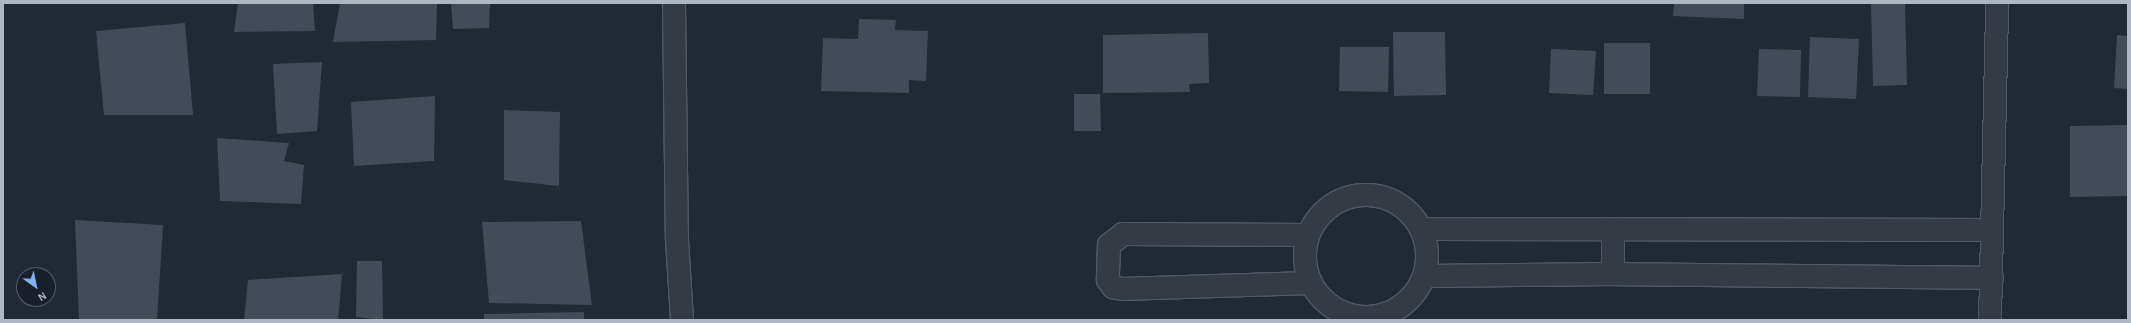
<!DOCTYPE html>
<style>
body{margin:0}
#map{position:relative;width:2131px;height:323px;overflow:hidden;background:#202934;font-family:"Alegreya Sans",sans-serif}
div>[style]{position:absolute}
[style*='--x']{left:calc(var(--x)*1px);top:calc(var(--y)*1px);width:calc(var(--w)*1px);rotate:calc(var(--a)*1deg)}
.building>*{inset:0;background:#424c59}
.roads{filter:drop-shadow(1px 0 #515963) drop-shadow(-1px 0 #515963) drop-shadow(0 1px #515963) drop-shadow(0 -1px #515963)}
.minor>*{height:22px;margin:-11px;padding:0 11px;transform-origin:11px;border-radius:11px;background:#343b45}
.minor>.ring{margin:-11px;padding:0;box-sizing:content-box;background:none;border:22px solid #343b45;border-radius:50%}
span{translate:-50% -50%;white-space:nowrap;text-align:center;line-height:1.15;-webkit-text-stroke:3.5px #19202a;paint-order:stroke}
.frame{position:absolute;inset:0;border:4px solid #aeb6c2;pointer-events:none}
.north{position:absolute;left:16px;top:267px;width:40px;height:40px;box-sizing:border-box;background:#19202a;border:1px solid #555c67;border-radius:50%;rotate:147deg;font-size:11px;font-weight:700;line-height:16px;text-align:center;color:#aeb6c2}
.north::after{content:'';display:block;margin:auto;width:14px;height:18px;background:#84aef0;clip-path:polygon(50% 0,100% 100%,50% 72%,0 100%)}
</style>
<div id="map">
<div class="building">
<div style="clip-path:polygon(238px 3px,313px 3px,315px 31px,234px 32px)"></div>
<div style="clip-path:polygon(340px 3px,437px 3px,436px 40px,333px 42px)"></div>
<div style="clip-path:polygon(451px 3px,490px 3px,489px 28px,453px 29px)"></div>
<div style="clip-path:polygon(1674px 3px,1744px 3px,1744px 19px,1673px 16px)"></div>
<div style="clip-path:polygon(1871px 3px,1905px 3px,1907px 85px,1873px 86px)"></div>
<div style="clip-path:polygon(859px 19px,896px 20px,895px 30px,928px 31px,926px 81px,909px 80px,909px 93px,821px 91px,823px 38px,858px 39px)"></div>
<div style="clip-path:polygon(185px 23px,193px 115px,104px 115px,96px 31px)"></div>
<div style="clip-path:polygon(1393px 32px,1445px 32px,1446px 95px,1394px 96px)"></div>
<div style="clip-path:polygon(1208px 33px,1209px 83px,1189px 84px,1190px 92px,1103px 93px,1103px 35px)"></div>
<div style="clip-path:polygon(2117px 35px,2128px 36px,2128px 89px,2114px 88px)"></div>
<div style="clip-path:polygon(1810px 37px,1859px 39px,1856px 99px,1808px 97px)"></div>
<div style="clip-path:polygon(1604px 43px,1650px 43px,1650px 94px,1604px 94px)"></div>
<div style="clip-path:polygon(1340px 47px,1389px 47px,1388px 92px,1339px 91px)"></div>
<div style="clip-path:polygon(1551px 49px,1596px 51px,1593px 95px,1549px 93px)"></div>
<div style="clip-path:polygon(1759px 49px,1801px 50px,1800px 97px,1757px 96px)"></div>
<div style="clip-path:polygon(322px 62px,317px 131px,277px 134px,273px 64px)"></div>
<div style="clip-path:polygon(1074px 94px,1100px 94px,1101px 131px,1074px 131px)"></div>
<div style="clip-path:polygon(435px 96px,434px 161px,354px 166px,351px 102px)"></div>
<div style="clip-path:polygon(504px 110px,560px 112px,559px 186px,504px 180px)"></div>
<div style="clip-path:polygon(2128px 125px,2128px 196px,2070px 197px,2070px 126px)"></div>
<div style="clip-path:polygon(217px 138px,289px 143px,284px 161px,304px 165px,301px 204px,220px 201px)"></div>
<div style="clip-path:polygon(75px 220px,163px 225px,157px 320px,79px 320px)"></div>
<div style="clip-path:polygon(581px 221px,592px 305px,489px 303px,482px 222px)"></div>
<div style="clip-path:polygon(357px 261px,382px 261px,383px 320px,356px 317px)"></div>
<div style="clip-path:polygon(342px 274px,338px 320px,244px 320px,248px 280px)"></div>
<div style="clip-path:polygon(584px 312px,584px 320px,484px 320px,484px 314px)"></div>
</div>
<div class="roads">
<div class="minor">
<div style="--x:674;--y:3;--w:237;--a:89.3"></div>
<div style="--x:677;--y:240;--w:80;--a:86.4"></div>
<div class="ring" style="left:1305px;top:195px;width:100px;height:100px"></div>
<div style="--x:1421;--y:229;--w:571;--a:0.1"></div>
<div style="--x:1613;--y:229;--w:45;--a:90"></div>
<div style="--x:1307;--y:235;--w:184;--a:-179.7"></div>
<div style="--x:1123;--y:234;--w:18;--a:142"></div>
<div style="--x:1109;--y:245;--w:35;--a:92"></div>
<div style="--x:1108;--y:280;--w:9;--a:54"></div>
<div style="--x:1113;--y:287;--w:9;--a:13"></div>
<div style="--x:1122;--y:289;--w:188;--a:-1.8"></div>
<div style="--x:1424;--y:276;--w:189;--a:-0.6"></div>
<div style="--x:1613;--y:274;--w:379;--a:0.6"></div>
<div style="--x:1990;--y:320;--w:317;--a:-88.7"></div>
</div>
</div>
<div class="frame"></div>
<div class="north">N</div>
</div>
